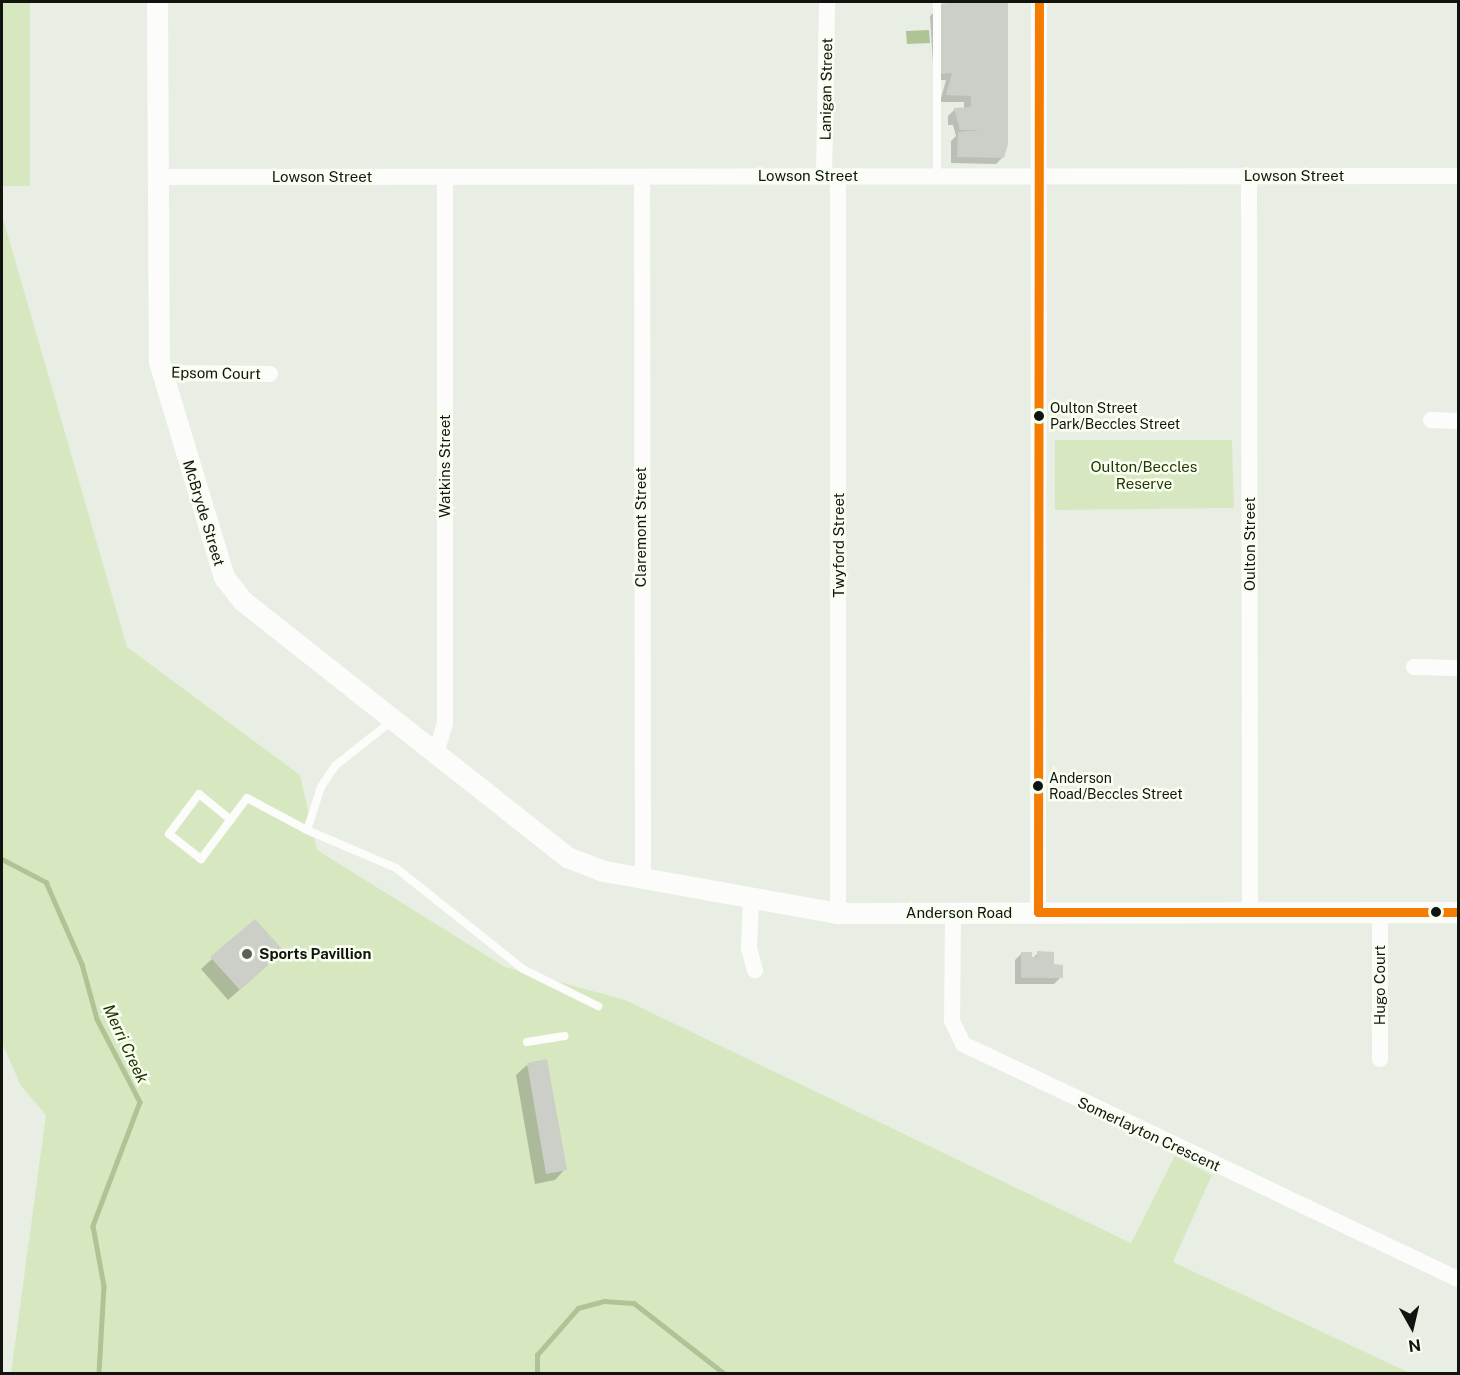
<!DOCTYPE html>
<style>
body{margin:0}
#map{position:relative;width:1460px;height:1375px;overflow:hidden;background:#e9eee4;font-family:"Public Sans",sans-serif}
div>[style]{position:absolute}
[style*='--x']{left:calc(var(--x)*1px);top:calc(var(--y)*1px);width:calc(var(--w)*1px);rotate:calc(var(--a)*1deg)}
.green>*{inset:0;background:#d7e8c1}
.water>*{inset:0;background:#b0c394}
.shadow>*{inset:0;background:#0003}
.stream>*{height:4.5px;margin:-2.25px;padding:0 2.25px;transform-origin:2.25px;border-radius:2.25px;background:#b0c394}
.building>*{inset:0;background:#cbcfc7}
.service>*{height:8px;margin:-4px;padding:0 4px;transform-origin:4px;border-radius:4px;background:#fcfcfb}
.minor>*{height:16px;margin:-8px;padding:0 8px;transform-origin:8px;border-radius:8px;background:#fcfcfb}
.tertiary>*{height:21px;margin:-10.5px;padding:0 10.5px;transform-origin:10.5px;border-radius:10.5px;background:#fcfcfb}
.bus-1>*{height:9px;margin:-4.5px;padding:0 4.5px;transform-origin:4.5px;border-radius:4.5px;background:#f37c01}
.dots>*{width:16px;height:16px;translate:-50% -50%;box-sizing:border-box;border:3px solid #f8fff0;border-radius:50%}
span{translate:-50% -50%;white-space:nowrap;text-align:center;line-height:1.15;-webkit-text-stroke:5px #f8fff0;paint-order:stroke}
.bus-label{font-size:14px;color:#11140e}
.left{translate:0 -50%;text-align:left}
.street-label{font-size:15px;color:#11140e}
.park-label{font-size:15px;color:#263606}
.poi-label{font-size:15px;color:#11140e;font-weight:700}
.water-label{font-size:16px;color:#263505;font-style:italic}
.frame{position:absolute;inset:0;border:3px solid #11140e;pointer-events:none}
.north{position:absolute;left:1382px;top:1297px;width:60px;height:60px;-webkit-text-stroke:4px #f8fff0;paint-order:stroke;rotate:172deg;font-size:16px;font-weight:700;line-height:24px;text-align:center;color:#11140e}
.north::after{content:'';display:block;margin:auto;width:21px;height:27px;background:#11140e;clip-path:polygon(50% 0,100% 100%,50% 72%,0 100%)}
</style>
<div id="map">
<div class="green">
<div style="clip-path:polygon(2px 2px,30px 2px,30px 186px,2px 186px)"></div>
<div style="clip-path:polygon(2px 215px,127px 647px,300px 775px,317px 850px,505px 967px,625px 1000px,1131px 1243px,1175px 1156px,1212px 1175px,1173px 1262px,1410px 1373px,11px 1373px,46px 1115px,21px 1086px,2px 1043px)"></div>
<div style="clip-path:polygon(1055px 440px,1232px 440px,1234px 508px,1055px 510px)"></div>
</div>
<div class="water">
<div style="clip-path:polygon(929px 30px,930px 43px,907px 44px,906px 31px)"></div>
</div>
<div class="shadow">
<div style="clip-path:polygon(950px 2px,1006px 2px,1007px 144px,1003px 157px,996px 164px,951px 163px,951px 141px,956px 136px,953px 125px,948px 125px,948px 116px,955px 109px,964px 109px,964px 102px,940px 102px,946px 80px,934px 80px,930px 16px,941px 6px,951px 6px)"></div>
<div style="clip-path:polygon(1022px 953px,1031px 960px,1038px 953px,1061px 977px,1054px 984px,1015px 984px,1015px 960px)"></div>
<div style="clip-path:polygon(212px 959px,271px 962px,228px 1000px,201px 969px)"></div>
<div style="clip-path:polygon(527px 1065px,565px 1169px,555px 1180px,535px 1184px,516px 1075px)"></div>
</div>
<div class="stream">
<div style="--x:2;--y:859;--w:50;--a:27.6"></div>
<div style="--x:46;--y:882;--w:90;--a:66.3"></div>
<div style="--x:82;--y:964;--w:57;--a:74.7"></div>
<div style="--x:97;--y:1019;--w:93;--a:62.6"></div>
<div style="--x:140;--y:1102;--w:133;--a:110.8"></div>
<div style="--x:93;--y:1226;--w:61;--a:79.6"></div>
<div style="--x:104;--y:1286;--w:88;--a:93.3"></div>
<div style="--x:537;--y:1374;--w:19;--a:-90"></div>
<div style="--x:537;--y:1355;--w:62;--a:-48.9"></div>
<div style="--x:578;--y:1308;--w:27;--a:-15"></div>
<div style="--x:604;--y:1301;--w:30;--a:4"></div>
<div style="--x:634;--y:1303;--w:115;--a:38"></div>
</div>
<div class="building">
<div style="clip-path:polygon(957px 2px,1008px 2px,1008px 144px,1004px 158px,957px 157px,958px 132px,980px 130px,960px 130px,954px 108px,971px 107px,971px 96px,946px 95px,952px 73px,940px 74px,940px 4px)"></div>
<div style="clip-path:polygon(255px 919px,284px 951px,240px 990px,210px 957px)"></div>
<div style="clip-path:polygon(1037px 951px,1054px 952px,1054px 964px,1063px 965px,1063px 978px,1021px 978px,1021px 952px,1032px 952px,1032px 957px,1037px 957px)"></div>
<div style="clip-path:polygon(547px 1059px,567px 1170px,546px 1174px,527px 1063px)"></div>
</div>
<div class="service">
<div style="--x:937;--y:2;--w:174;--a:90"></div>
<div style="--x:393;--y:720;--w:74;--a:141.6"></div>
<div style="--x:335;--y:766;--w:25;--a:124"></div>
<div style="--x:321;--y:787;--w:45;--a:108"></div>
<div style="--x:307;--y:830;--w:97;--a:23.1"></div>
<div style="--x:396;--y:868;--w:162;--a:38.5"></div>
<div style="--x:523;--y:969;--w:84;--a:26.3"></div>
<div style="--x:231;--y:820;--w:41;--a:-140.9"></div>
<div style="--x:199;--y:794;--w:50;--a:126.9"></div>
<div style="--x:169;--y:834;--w:41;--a:38"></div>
<div style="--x:201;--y:859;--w:76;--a:-53"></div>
<div style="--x:247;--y:798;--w:68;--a:28.1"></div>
<div style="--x:527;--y:1042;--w:38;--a:-9"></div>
</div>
<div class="minor">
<div style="--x:824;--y:176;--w:174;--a:-89"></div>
<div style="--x:838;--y:176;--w:737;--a:90"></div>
<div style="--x:1249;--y:176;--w:736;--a:89.92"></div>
<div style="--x:158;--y:177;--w:1300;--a:-0.04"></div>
<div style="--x:642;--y:177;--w:701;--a:89.92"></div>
<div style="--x:162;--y:373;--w:108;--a:0.5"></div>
<div style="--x:1431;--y:420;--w:27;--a:2"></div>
<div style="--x:1414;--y:667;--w:44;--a:1.3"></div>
<div style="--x:436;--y:753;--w:31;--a:-73"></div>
<div style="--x:445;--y:723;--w:546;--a:-90"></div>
<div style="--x:751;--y:898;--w:50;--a:92.3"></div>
<div style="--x:749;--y:948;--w:23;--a:75"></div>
<div style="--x:1038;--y:912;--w:910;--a:-89.94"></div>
<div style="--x:953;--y:913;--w:108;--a:90.5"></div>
<div style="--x:952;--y:1021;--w:25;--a:64"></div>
<div style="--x:963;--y:1044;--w:548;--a:25.4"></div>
<div style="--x:1380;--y:1059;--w:147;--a:-90"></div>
</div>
<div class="tertiary">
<div style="--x:157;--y:2;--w:360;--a:89.7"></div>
<div style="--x:159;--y:362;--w:225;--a:73.2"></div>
<div style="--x:224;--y:577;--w:31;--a:52"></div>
<div style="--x:243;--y:601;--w:413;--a:38.3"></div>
<div style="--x:567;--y:857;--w:40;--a:21"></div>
<div style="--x:604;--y:871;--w:238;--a:10.2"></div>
<div style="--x:838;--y:913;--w:620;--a:-0.09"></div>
</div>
<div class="bus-1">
<div style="--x:1038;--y:912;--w:910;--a:-89.94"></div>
<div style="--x:1038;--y:912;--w:420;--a:0"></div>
</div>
<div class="dots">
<div style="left:1039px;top:416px;background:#11140e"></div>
<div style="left:1038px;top:786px;background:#11140e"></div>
<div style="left:1436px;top:912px;background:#11140e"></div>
<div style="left:247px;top:954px;background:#5d6059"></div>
</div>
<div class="bus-label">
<span class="left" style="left:1050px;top:416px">Oulton Street<br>Park/Beccles Street</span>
<span class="left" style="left:1049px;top:786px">Anderson<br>Road/Beccles Street</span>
</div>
<div class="street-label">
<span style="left:826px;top:89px;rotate:-89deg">Lanigan Street</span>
<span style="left:808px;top:176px">Lowson Street</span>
<span style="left:1294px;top:176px">Lowson Street</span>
<span style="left:322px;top:177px">Lowson Street</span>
<span style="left:216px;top:373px;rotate:1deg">Epsom Court</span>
<span style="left:445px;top:466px;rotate:-90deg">Watkins Street</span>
<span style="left:204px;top:513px;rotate:73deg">McBryde Street</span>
<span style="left:641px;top:527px;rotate:-90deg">Claremont Street</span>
<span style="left:1250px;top:544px;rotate:-90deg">Oulton Street</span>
<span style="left:839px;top:545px;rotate:-90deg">Twyford Street</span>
<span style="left:959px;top:913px">Anderson Road</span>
<span style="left:1380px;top:985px;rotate:-90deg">Hugo Court</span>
<span style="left:1149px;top:1134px;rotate:25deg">Somerlayton Crescent</span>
</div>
<div class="park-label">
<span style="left:1144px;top:475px">Oulton/Beccles<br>Reserve</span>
</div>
<div class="poi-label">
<span class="left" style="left:259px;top:954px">Sports Pavillion</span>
</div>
<div class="water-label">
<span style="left:125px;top:1044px;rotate:65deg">Merri Creek</span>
</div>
<div class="frame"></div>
<div class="north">N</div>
</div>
